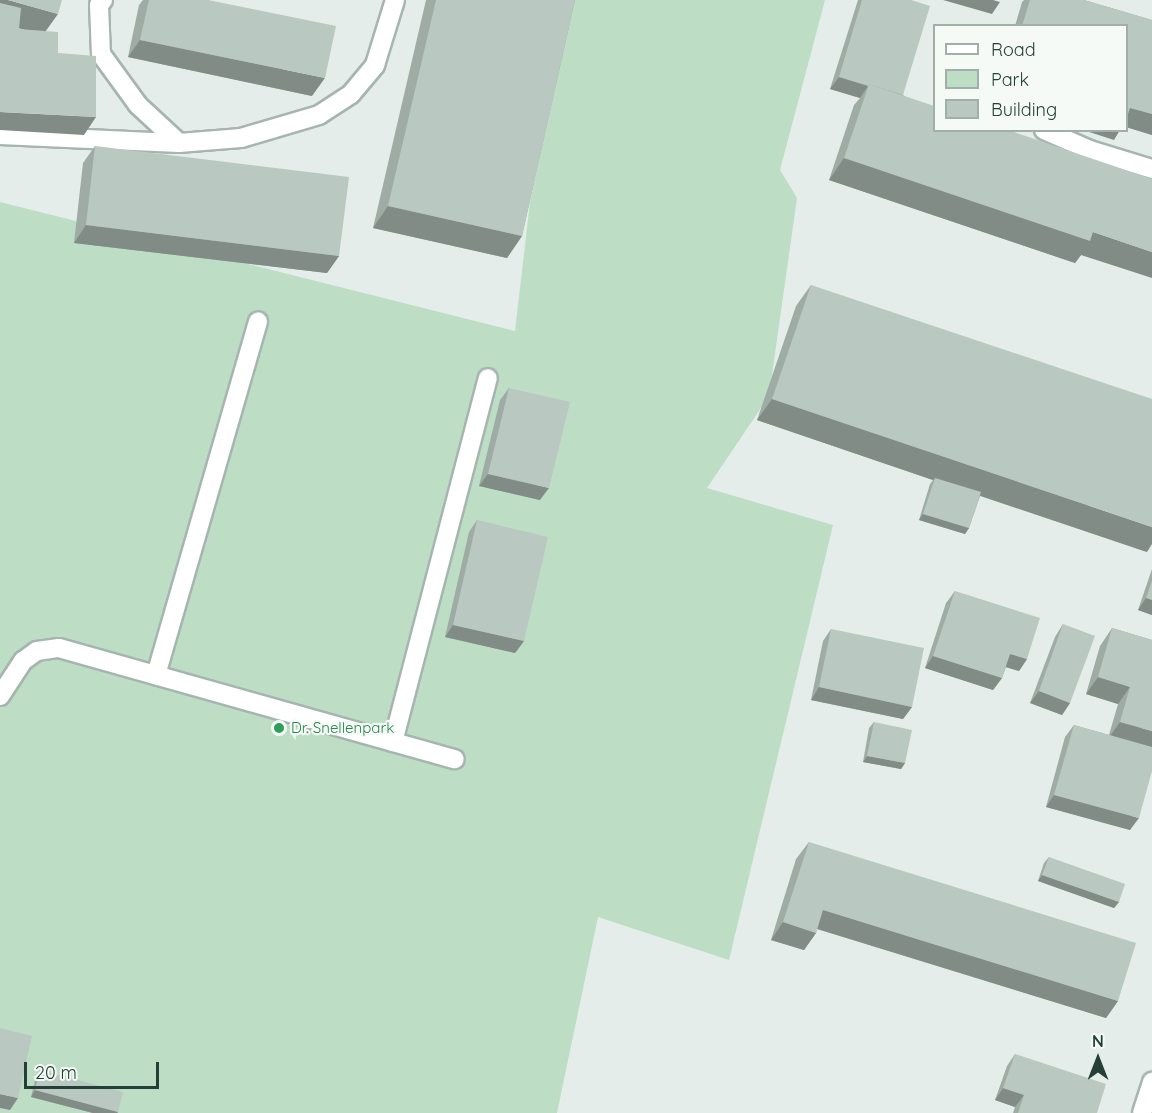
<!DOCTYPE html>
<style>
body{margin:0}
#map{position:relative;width:1152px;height:1113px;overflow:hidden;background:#e4ede9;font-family:Quicksand,sans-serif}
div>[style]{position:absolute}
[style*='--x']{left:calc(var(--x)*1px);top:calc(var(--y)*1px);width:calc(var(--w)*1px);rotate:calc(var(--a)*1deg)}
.green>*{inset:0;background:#bddec4}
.roads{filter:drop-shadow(2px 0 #a6b5b0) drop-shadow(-2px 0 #a6b5b0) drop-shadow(0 2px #a6b5b0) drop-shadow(0 -2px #a6b5b0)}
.minor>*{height:18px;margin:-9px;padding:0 9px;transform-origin:9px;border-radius:9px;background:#fff}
.wall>*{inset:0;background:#9faca6}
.shaded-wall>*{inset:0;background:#828c87}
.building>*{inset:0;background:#b9c8c1}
.dots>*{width:16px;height:16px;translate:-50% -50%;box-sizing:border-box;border:3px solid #f5faf7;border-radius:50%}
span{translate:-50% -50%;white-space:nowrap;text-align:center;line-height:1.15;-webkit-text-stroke:4.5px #f5faf7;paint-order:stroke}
.leisure-label{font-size:15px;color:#27864d}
.left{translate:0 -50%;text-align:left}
.legend{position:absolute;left:933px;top:24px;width:195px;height:108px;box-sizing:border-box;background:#f5faf7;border:2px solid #a1afaa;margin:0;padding:8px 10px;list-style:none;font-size:18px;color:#233f36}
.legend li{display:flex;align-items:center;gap:12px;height:30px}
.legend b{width:30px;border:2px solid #a1afaa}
.north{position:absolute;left:1068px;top:1029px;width:60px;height:60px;-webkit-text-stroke:4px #f5faf7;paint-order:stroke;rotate:0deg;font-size:16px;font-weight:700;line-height:24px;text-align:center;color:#233f36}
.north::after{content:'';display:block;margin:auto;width:21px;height:27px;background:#233f36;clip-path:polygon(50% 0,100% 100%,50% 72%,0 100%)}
.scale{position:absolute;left:24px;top:1062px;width:135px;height:27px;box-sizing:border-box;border:3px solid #233f36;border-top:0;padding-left:8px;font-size:18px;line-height:21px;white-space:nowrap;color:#233f36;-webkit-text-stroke:4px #f5faf7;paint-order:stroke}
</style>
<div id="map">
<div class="green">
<div style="clip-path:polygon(574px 0,825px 0,780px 170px,797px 198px,769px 396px,707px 488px,833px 525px,729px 960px,598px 917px,557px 1113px,0 1113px,0 202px,515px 331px,530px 202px)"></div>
</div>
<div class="roads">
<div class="minor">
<div style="--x:103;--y:0;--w:6;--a:129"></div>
<div style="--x:99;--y:5;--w:49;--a:87.7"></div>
<div style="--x:101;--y:54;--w:63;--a:54"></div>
<div style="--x:138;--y:105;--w:56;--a:42.8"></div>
<div style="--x:1044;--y:130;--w:50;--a:23.5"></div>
<div style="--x:1090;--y:150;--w:65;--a:17"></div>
<div style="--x:0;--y:135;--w:179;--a:2.6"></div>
<div style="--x:179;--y:143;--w:62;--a:-4.6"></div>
<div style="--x:241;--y:138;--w:81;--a:-16.4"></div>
<div style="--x:319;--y:115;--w:38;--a:-33"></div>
<div style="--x:351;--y:94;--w:38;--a:-50"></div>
<div style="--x:375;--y:65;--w:68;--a:-72.9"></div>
<div style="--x:156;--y:675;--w:368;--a:-73.9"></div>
<div style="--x:0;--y:696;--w:42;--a:-56.7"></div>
<div style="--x:23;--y:661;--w:17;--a:-36"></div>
<div style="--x:37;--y:651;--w:22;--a:-8"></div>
<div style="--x:59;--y:648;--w:411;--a:15.7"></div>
<div style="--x:393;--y:742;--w:376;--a:-75.4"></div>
<div style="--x:1142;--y:1113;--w:33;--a:-72"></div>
</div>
</div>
<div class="wall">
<div style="clip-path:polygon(143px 0,208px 0,312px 96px,128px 57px,139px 5px)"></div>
<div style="clip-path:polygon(426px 0,575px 0,522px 236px,507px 258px,373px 228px)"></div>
<div style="clip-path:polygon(858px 0,911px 0,903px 95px,1081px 255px,1075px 263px,829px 180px,854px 105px,860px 98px,830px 89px)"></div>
<div style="clip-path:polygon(1024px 0,1084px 0,1152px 20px,1152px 135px,1126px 127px,1126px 26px,1015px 26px,1022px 2px)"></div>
<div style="clip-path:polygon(95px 146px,339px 256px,327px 273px,74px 243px,83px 163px)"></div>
<div style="clip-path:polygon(811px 285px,1147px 552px,980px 496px,969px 528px,965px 534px,919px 520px,930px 484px,933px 480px,757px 420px,796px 306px)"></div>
<div style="clip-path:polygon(509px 388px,540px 500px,479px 486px,500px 400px)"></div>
<div style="clip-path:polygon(477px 520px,524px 641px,515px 653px,445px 637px,469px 532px)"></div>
<div style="clip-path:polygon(1152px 569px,1152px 615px,1138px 610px)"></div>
<div style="clip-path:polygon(955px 591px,1027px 659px,1019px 671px,1006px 667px,1002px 678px,993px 690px,925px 668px,946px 603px)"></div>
<div style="clip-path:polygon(1063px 624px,1070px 703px,1062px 715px,1030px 703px,1055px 637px)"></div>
<div style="clip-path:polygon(1112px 628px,1152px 640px,1130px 830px,1046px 807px,1065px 737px,1074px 725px,1109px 735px,1118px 704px,1086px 694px,1100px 646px)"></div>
<div style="clip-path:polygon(831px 629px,912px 707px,903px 719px,811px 700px,823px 641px)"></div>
<div style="clip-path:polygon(874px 722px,905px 763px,901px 769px,863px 762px,869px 728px)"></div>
<div style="clip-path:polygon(809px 842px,1118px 1001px,1106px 1018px,817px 929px,816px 933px,804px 950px,771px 940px,796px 859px)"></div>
<div style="clip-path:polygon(1049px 857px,1119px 902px,1114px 908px,1038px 881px,1044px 863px)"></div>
<div style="clip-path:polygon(1015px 1054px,1097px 1113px,1013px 1113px,1015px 1107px,995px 1100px,1007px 1066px)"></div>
<div style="clip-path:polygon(40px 1070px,118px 1112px,117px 1113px,93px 1113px,31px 1097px,36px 1076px)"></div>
</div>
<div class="shaded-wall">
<div style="clip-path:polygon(0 0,8px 0,58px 14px,43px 35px,0 23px)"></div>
<div style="clip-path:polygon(943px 0,993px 0,1000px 2px,992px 14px)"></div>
<div style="clip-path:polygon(140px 40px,325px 78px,312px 96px,128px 57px)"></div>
<div style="clip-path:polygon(839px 77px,868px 86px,860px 98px,830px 89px)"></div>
<div style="clip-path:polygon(1130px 108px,1152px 114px,1152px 135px,1126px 127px,1126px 113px)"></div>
<div style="clip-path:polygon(0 112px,96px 117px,84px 135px,0 130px)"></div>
<div style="clip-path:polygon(1083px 130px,1120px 130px,1114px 140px)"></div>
<div style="clip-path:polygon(844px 158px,1093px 232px,1152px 252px,1152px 278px,1081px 255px,1075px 263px,829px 180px)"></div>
<div style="clip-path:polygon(388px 206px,522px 236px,507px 258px,373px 228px)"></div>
<div style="clip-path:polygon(86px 225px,339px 256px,327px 273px,74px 243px)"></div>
<div style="clip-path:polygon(772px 399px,1152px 527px,1152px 544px,1147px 552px,934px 480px,935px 478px,933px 480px,757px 420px)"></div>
<div style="clip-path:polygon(488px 474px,549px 488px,540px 500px,479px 486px)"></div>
<div style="clip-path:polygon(923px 514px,969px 528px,965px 534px,919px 520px)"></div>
<div style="clip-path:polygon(1146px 598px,1152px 600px,1152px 615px,1138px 610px)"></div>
<div style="clip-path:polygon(453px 625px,524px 641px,515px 653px,445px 637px)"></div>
<div style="clip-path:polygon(1010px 654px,1027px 659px,1019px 671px,1002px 666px)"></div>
<div style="clip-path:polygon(933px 656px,1002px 678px,993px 690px,925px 668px)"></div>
<div style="clip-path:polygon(1098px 677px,1130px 687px,1118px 704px,1086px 694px)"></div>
<div style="clip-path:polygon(819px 687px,912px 707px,903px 719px,811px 700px)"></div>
<div style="clip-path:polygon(1039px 691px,1070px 703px,1062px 715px,1030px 703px)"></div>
<div style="clip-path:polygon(1120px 722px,1152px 731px,1152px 752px,1108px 739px)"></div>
<div style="clip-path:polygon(867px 756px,905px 763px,901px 769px,863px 762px)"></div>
<div style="clip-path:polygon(1054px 795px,1139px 818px,1130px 830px,1046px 807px)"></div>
<div style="clip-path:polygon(1042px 875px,1119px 902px,1114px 908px,1038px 881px)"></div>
<div style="clip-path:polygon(823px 910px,1118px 1001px,1106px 1018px,811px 927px)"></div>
<div style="clip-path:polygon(783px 922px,816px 933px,804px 950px,771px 940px)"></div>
<div style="clip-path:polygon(1003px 1088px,1024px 1095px,1015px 1107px,995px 1100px)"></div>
<div style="clip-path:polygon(35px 1090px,118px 1112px,117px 1113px,93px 1113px,31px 1097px)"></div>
<div style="clip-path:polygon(0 1094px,18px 1098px,10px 1110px,0 1108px)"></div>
</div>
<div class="building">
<div style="clip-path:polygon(8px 0,62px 0,58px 14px)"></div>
<div style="clip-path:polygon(149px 0,208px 0,336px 26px,325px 78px,140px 40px)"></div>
<div style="clip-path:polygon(436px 0,575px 0,522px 236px,388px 206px)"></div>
<div style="clip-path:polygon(862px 0,911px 0,930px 6px,903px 95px,869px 84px,869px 86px,839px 77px)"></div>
<div style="clip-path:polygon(1030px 0,1084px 0,1152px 20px,1152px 114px,1130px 108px,1126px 120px,1126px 26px,1022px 26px)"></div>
<div style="clip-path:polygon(0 3px,21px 8px,19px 29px,58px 32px,58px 53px,96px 56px,96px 117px,0 112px)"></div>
<div style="clip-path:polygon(869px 84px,934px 106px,934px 130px,1008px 130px,1152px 179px,1152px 252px,1093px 232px,1090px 241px,844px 158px)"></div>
<div style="clip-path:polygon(95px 146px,349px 177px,339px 256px,86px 225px)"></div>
<div style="clip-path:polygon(811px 285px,1152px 399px,1152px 527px,772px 399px)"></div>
<div style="clip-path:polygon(509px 388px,570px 402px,549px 488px,488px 474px)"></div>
<div style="clip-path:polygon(935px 478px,981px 492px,969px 528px,923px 514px)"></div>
<div style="clip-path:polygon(477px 520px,548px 537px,524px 641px,453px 625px)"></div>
<div style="clip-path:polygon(1152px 581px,1152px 600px,1146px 598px)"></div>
<div style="clip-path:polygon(955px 591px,1040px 618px,1027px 659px,1010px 654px,1002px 678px,933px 656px)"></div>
<div style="clip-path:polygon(1063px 624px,1095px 636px,1070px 703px,1039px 691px)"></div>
<div style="clip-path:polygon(1112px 628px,1152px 640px,1152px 731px,1120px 722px,1130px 687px,1098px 677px)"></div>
<div style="clip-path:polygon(831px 629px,924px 648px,912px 707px,819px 687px)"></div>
<div style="clip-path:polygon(874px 722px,912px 730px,905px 763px,867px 756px)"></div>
<div style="clip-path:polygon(1074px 725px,1152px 747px,1152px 771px,1139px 818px,1054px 795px)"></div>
<div style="clip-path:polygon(809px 842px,1136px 943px,1118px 1001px,823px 910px,816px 933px,783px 922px)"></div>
<div style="clip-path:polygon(1049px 857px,1125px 884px,1119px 902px,1042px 875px)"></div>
<div style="clip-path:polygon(0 1028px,32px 1036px,18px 1098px,0 1094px)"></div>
<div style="clip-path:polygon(1015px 1054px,1106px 1084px,1097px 1113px,1018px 1113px,1024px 1095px,1003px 1088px)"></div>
<div style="clip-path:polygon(40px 1070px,123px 1092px,118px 1112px,35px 1090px)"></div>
</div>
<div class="dots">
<div style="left:279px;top:728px;background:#2e9e5b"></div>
</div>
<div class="leisure-label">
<span class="left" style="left:291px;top:728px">Dr. Snellenpark</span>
</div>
<ul class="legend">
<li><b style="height:8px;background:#fff"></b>Road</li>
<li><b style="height:16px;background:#bddec4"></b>Park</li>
<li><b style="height:16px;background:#b9c8c1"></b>Building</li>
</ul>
<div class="north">N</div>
<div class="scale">20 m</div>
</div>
